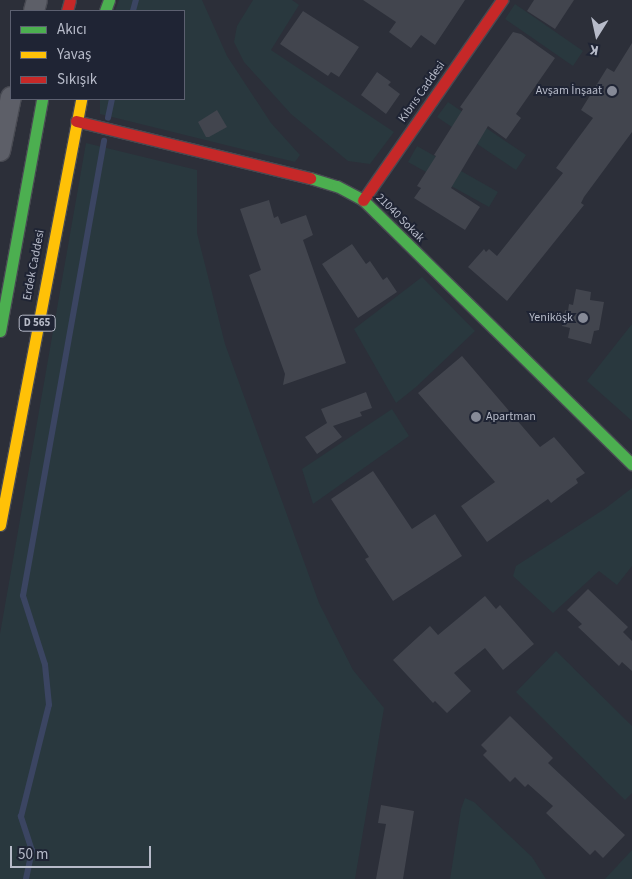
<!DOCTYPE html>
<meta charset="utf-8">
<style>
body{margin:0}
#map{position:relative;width:632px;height:879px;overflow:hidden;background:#2c2f39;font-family:"Source Sans 3",sans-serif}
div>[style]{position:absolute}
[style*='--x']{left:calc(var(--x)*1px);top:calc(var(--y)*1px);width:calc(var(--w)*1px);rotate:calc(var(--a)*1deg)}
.green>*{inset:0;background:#29383e}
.stream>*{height:5.5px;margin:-2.75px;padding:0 2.75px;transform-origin:2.75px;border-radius:2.75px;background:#3b4562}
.building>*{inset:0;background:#42454e}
.roads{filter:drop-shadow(1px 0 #484a52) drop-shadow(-1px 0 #484a52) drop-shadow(0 1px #484a52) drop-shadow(0 -1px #484a52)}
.street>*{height:20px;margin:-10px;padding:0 10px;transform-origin:10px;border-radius:10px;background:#5d5f68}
.fast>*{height:11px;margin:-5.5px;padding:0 5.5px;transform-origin:5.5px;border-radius:5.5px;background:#4caf50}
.slow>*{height:11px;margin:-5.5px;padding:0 5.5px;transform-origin:5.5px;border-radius:5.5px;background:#ffc107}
.jam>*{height:11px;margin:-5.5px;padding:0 5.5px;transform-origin:5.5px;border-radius:5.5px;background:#c62828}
.dots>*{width:14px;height:14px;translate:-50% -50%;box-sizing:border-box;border:2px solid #1f2434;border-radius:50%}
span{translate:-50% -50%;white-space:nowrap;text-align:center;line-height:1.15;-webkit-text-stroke:4px #1f2434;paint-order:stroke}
.shield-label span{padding:1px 4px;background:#1f2434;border:1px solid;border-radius:4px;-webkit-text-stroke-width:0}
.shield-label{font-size:11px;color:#b7bbc9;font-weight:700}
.poi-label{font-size:12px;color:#b7bbc9}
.right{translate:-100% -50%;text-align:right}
.left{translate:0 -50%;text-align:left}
.street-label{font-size:12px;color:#b7bbc9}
.legend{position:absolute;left:10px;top:10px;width:175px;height:90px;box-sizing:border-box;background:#1f2434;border:1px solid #5c6070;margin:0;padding:6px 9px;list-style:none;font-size:15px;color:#b7bbc9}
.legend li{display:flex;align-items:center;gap:10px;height:25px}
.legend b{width:25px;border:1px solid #5c6070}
.north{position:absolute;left:572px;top:10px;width:50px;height:50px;-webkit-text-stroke:4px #1f2434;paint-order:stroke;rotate:190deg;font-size:14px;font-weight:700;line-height:20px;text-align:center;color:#b7bbc9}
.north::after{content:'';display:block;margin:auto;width:18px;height:22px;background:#b7bbc9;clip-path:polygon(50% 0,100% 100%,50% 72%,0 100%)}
.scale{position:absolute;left:10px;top:846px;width:141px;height:22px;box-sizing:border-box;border:2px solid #b7bbc9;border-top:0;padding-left:6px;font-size:15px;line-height:18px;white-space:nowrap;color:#b7bbc9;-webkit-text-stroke:4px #1f2434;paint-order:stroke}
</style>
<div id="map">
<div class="green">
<div style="clip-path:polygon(119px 0,202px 0,227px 56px,271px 123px,300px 155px,295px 162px,100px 114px,100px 99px,184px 99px,184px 11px,115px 11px)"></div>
<div style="clip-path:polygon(253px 0,292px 0,299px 5px,271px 50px,394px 132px,370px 164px,348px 161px,291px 114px,244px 62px,234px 42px,237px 26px)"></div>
<div style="clip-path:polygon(515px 4px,583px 51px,573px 66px,505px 19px)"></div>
<div style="clip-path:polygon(448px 102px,526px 155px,516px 170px,437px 117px)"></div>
<div style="clip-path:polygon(86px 143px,197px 170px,197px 233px,225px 344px,319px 603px,353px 670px,384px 708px,355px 879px,0 879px,0 634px)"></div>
<div style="clip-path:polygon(417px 146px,498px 192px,489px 207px,408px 162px)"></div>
<div style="clip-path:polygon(422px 277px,475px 331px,416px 387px,396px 403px,354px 329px)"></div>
<div style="clip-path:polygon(632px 324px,632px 421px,587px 381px)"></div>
<div style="clip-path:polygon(392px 409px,409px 436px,313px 504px,302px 469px)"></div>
<div style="clip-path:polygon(632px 488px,632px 566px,617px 585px,599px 571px,553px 613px,513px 576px,516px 566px,606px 508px)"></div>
<div style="clip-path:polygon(556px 651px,632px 726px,632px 793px,625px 800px,516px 692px)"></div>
<div style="clip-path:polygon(465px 798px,474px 802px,532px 857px,546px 879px,450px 879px,461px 809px)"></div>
<div style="clip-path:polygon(632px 850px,632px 879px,605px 879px)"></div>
</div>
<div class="stream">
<div style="--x:133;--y:11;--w:11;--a:-75"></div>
<div style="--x:108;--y:118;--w:19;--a:-78"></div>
<div style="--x:26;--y:879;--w:29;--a:-78"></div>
<div style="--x:32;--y:851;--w:36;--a:-108"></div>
<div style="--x:21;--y:817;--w:115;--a:-76"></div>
<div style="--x:49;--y:705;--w:40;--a:-95.7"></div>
<div style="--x:45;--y:665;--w:72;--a:-107.7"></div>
<div style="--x:23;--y:596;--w:462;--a:-79.9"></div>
</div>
<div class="building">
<div style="clip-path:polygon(363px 0,465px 0,435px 45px,421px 35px,411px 48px,389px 32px,396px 22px)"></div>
<div style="clip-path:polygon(534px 0,574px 0,555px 29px,527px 11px)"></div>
<div style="clip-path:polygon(303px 11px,359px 47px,339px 77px,331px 72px,328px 76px,280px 44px)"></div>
<div style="clip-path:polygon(513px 32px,521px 34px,555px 58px,516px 114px,521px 118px,506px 139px,488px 126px,451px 188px,480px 207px,465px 230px,414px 198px,421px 188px,417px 186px,436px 156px,434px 155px,463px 109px,460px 107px)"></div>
<div style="clip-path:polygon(632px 43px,632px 132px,584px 197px,581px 203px,584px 205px,507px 301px,468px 267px,484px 249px,486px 252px,489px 249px,497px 256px,563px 173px,556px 168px,593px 118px,581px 110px,607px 68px,614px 72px)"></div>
<div style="clip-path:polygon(377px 72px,391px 82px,388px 85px,400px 94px,386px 114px,361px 95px)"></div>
<div style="clip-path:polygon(217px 110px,227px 127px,209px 137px,206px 137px,198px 122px)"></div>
<div style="clip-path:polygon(269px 200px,274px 218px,278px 216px,281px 224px,306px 215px,313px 235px,303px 240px,346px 363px,283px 385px,285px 374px,249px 275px,261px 270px,240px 209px)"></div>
<div style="clip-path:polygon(352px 244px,366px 264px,370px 261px,383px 280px,387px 277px,397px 292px,358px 318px,322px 264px)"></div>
<div style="clip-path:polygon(576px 289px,591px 292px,590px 300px,604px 302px,599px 330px,594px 331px,591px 344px,568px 338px,570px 328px,562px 326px,565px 310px,568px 311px,569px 304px,573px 305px)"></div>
<div style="clip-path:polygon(462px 356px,540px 447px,554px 437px,585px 473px,576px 479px,578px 483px,560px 496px,551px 503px,548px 499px,487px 542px,461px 506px,495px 482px,418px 393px)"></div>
<div style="clip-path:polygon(366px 392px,372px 408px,360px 412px,362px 416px,333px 426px,342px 437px,317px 454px,305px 437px,327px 423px,321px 409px)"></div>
<div style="clip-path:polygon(373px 471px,412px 529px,435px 514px,462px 556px,393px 601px,365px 559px,369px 557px,331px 499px)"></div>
<div style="clip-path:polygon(588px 589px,628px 627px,623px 632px,632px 641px,632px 671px,622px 662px,619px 666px,578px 627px,582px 624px,567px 610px)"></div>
<div style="clip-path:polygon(485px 596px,496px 609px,500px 605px,534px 644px,503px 670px,485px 648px,454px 673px,471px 691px,447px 713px,435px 701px,433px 703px,393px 660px,430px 626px,438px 635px)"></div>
<div style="clip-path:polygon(510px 716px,553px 758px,548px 763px,625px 835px,603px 858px,595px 850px,590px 855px,546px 813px,553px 806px,528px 784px,525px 787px,515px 777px,510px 782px,483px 755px,487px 751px,481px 745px)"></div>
<div style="clip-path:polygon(381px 805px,414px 811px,403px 879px,376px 879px,386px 824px,378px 823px)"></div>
</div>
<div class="roads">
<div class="street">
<div style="--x:34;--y:11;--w:11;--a:-75"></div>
<div style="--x:0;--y:151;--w:55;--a:-78.5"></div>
</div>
<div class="fast">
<div style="--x:105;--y:11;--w:12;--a:-70"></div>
<div style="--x:310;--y:178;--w:28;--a:17"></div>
<div style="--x:337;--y:186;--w:30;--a:28"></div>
<div style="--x:363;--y:200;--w:377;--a:44.5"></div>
<div style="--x:0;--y:331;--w:236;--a:-79.7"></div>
</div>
<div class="slow">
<div style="--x:0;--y:525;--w:434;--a:-79.2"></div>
</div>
<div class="jam">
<div style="--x:67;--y:11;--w:11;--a:-75"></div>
<div style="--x:76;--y:121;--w:241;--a:13.7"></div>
<div style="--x:363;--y:200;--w:244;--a:-55.2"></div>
</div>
</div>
<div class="dots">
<div style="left:612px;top:91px;background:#868a97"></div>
<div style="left:583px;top:318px;background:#868a97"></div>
<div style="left:476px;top:417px;background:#868a97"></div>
</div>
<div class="shield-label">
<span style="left:37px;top:323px">D 565</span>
</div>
<div class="poi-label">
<span class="right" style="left:602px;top:91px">Avşam İnşaat</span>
<span class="right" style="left:573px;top:318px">Yeniköşk</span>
<span class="left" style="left:486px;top:417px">Apartman</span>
</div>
<div class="street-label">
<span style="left:422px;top:92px;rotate:-55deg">Kıbrıs Caddesi</span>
<span style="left:400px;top:218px;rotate:45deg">21040 Sokak</span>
<span style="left:34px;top:265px;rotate:-79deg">Erdek Caddesi</span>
</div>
<ul class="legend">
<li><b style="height:6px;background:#4caf50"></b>Akıcı</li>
<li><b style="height:6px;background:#ffc107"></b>Yavaş</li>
<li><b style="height:6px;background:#c62828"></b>Sıkışık</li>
</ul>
<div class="north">K</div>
<div class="scale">50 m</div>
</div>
